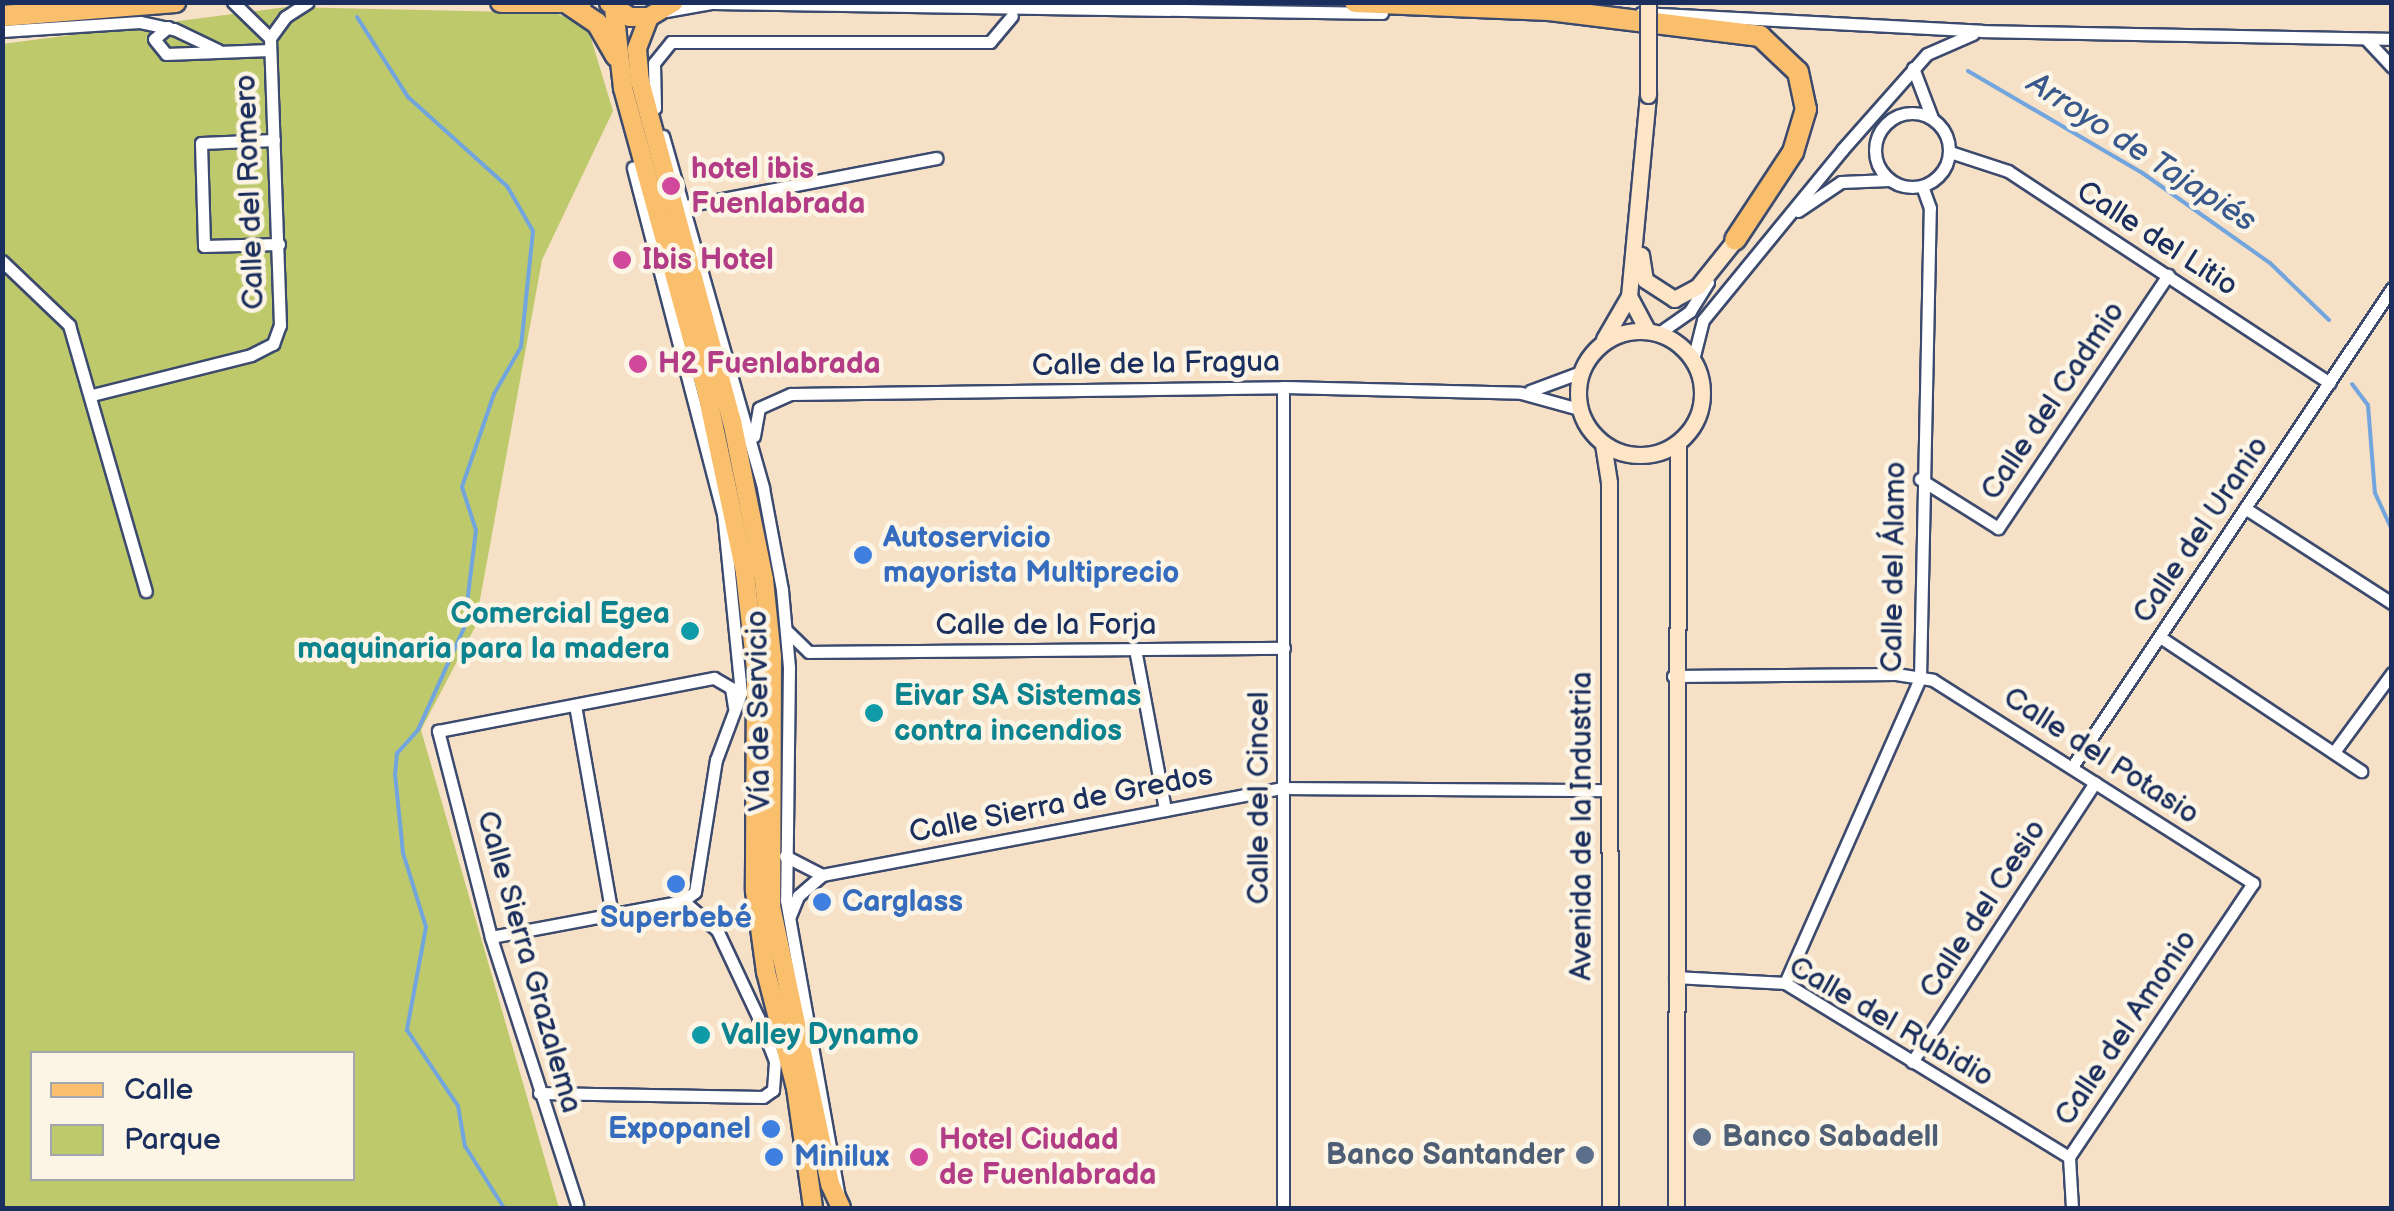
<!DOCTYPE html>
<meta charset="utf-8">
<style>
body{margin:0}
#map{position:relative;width:2394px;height:1211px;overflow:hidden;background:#f6e0c6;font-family:"Balsamiq Sans",sans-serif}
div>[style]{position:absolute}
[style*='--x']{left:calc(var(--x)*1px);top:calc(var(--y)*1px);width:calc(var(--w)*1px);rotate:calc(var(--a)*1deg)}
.green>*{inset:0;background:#bdc96a}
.stream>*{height:4px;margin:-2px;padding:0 2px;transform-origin:2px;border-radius:2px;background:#72a5de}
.roads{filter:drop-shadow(2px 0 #3c4a6e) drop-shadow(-2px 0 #3c4a6e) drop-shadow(0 2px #3c4a6e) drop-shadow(0 -2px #3c4a6e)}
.street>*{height:11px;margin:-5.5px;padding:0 5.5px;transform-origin:5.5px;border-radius:5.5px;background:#fff}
.street>.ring{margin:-5.5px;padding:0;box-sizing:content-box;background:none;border:11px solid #fff;border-radius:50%}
.secondary>*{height:15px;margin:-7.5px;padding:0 7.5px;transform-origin:7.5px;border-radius:7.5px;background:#fde5c5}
.secondary>.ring{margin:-7.5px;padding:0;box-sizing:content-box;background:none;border:15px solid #fde5c5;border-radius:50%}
.primary>*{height:18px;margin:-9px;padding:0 9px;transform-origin:9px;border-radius:9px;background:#f9bf6d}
.highway>*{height:20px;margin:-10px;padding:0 10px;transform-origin:10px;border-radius:10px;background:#f9bf6d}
.bridges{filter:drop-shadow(2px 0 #3c4a6e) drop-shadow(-2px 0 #3c4a6e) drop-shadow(0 2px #3c4a6e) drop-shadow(0 -2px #3c4a6e)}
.secondary-bridge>*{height:15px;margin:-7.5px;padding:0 7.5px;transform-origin:7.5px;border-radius:7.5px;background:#fde5c5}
.dots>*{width:28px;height:28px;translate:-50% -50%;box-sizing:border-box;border:5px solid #fcf5e5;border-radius:50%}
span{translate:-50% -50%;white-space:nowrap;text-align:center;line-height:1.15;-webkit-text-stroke:9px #fcf5e5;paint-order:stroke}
.hotel-label{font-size:30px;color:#b23c85;font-weight:700}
.left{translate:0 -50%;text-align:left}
.street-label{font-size:30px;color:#1b2f5e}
.shop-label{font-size:30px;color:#366cbe;font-weight:700}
.right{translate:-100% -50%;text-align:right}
.culture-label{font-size:30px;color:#0d838f;font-weight:700}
.service-label{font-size:30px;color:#4e5e75;font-weight:700}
.water-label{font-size:32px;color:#39588b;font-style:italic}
.frame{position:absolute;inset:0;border:5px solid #1b2f5e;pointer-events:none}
.legend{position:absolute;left:30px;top:1051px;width:325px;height:130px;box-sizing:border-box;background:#fcf5e5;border:2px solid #a2a6af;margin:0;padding:12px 18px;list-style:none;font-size:30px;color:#1b2f5e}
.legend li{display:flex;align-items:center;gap:20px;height:50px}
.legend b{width:50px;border:2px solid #a2a6af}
</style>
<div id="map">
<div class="green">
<div style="clip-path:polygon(evenodd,287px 7px,555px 13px,587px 25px,613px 111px,542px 260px,475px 627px,421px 730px,559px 1208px,3px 1208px,2px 44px,287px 7px,32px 1054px,352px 1054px,352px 1178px,32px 1178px,32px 1054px)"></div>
</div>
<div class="stream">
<div style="--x:357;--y:17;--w:95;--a:57.5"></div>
<div style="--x:408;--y:97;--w:133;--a:42"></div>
<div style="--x:507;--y:186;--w:52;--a:60"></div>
<div style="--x:533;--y:231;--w:117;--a:95.9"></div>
<div style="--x:521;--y:347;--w:54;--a:119.9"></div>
<div style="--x:494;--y:394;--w:98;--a:109"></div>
<div style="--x:462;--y:487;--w:45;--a:72"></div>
<div style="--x:476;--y:530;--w:99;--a:97"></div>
<div style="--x:464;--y:628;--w:112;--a:114.3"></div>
<div style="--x:418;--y:730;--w:31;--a:132"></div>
<div style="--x:397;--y:753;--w:21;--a:95"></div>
<div style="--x:395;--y:774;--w:79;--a:84.2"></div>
<div style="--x:403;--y:853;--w:77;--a:72.7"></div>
<div style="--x:426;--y:927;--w:105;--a:100.5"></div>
<div style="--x:407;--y:1030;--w:92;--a:56.1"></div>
<div style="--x:458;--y:1106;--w:41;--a:80.1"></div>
<div style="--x:465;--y:1146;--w:73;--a:57.8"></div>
<div style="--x:1968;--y:71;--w:200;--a:30.3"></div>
<div style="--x:2141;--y:172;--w:158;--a:35.2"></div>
<div style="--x:2270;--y:263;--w:82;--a:44"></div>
<div style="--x:2352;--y:384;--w:26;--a:53"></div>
<div style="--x:2368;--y:405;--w:88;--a:85.5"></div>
<div style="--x:2375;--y:493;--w:41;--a:65.3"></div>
</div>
<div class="roads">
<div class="street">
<div style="--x:666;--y:11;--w:47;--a:-9.9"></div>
<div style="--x:712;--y:3;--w:670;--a:0.86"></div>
<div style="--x:1641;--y:13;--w:341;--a:3"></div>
<div style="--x:1982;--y:31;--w:410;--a:1.1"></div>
<div style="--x:168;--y:27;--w:18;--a:139"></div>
<div style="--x:154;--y:39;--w:19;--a:51"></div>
<div style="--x:166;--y:54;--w:104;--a:-2.2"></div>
<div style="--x:2;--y:31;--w:138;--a:-3.7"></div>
<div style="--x:140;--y:22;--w:35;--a:12"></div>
<div style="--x:174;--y:29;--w:49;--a:25.5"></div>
<div style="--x:270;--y:38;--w:26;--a:-54"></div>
<div style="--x:285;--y:17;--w:27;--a:-33"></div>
<div style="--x:2366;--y:39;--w:38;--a:47"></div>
<div style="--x:1913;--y:68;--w:53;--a:69.2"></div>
<div style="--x:655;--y:108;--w:45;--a:-91.3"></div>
<div style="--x:654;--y:63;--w:27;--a:-51"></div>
<div style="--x:671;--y:42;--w:319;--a:0"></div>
<div style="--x:990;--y:42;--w:34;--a:-50"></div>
<div class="ring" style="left:1875px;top:113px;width:63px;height:63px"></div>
<div style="--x:663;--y:136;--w:366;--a:74.1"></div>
<div style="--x:763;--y:488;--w:104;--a:79.4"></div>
<div style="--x:782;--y:590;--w:77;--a:84.8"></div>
<div style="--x:789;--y:667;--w:233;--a:90.7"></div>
<div style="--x:786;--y:900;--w:302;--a:79.9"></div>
<div style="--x:274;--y:140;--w:73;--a:177.6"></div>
<div style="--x:201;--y:143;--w:103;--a:88.3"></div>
<div style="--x:204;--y:246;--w:75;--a:-1.5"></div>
<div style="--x:1950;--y:152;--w:61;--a:18.1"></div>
<div style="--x:2008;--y:171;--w:385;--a:33.4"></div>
<div style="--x:685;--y:206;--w:256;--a:-10.8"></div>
<div style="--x:1798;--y:211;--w:52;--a:-34"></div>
<div style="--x:1841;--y:182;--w:48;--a:-2.4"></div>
<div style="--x:2;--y:261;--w:93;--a:43.7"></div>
<div style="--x:69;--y:325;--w:277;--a:73.9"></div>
<div style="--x:1659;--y:333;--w:38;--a:-35"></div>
<div style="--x:1690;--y:311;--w:34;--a:-58"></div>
<div style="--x:1693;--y:360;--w:41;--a:-76"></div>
<div style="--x:1703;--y:320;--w:220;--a:-50.7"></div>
<div style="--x:1842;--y:150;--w:128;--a:-48.5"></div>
<div style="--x:1927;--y:54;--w:50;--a:-23.5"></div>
<div style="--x:1283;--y:387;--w:821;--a:90"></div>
<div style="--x:1530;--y:391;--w:54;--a:-20.4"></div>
<div style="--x:92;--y:395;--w:164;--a:-14.1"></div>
<div style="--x:251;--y:355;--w:25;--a:-27"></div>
<div style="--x:273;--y:344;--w:20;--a:-70"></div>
<div style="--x:280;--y:325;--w:287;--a:-92"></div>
<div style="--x:270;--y:38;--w:52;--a:-135.8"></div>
<div style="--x:754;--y:436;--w:28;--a:-80"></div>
<div style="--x:759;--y:408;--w:35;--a:-24"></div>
<div style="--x:791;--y:394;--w:492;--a:-0.8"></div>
<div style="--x:1283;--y:387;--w:238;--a:1.4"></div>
<div style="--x:1521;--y:393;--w:60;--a:15.4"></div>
<div style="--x:1920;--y:479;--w:92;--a:32.1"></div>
<div style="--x:1998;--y:528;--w:305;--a:-56.1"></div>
<div style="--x:2245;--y:508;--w:175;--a:32.9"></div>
<div style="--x:787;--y:631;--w:30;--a:44"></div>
<div style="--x:809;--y:652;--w:475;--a:-0.5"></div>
<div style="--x:2160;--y:637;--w:242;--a:33.7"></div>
<div style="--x:1135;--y:649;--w:164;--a:79.4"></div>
<div style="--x:1673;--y:676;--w:223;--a:-0.5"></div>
<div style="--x:1896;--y:674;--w:37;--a:9"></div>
<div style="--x:1933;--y:680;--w:379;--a:32.4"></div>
<div style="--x:2253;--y:883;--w:330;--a:123.9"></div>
<div style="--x:2069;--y:1157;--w:51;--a:86.6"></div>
<div style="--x:575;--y:705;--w:213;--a:80"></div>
<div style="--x:2334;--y:752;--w:98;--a:-53.7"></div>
<div style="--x:2072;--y:767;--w:576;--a:-56.25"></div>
<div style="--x:785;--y:856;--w:42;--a:27.2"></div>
<div style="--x:790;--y:916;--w:22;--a:-68"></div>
<div style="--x:798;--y:896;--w:32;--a:-41"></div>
<div style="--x:822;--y:875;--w:470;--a:-10.7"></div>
<div style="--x:1284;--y:788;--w:326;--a:0.4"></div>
<div style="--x:491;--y:937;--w:195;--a:-10.6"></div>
<div style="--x:683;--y:901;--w:15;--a:-37"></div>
<div style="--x:695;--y:892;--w:134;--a:-81"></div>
<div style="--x:716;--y:760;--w:72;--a:-69.5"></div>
<div style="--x:741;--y:693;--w:180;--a:-95.7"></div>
<div style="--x:723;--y:514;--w:358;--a:-104.6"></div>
<div style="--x:1675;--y:977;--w:110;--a:3.1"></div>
<div style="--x:1785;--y:983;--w:333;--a:31.5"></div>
<div style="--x:1785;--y:983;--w:334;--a:-66.1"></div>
<div style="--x:1920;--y:678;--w:470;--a:-88.8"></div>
<div style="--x:1930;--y:208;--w:23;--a:-110"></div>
<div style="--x:1912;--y:1062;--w:334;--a:-56.8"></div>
<div style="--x:539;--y:1093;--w:224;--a:1"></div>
<div style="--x:763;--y:1097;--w:12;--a:-35"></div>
<div style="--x:773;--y:1090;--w:29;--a:-86"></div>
<div style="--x:775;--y:1061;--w:47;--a:-111.1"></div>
<div style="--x:758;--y:1017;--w:96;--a:-115.2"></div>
<div style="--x:717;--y:930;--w:45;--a:-139.5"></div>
<div style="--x:577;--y:1204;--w:281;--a:-107.9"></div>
<div style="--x:491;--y:937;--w:213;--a:-104.4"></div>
<div style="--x:438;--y:731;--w:281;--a:-10.9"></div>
<div style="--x:714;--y:678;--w:20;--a:30"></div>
<div style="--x:731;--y:688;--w:19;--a:81"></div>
</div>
<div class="secondary">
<div style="--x:1641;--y:255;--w:25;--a:81"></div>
<div style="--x:1645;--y:280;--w:35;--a:33"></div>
<div style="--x:1674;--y:299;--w:27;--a:-28"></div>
<div style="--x:1698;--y:286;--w:59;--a:-51.2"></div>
<div style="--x:1629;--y:296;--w:38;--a:62"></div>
<div class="ring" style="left:1578px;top:331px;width:109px;height:109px"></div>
<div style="--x:1604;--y:339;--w:50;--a:-59.8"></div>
<div style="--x:1629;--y:296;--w:202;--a:-84.6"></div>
<div style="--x:1603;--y:444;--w:39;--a:81"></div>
<div style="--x:1609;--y:483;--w:725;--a:89.92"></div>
<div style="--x:1676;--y:1208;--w:764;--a:-89.85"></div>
</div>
<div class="primary">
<div style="--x:609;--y:3;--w:25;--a:34"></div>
<div style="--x:630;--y:17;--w:19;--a:0"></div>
<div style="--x:649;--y:17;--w:29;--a:-31"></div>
<div style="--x:614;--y:8;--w:81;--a:83.6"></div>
<div style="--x:623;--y:88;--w:312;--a:74.6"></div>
<div style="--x:706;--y:389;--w:188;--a:78"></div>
<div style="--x:745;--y:573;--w:98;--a:83.5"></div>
<div style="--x:756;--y:670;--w:221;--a:90.3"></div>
<div style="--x:755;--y:891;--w:82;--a:82.3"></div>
<div style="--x:766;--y:972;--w:120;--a:75.5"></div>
<div style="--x:796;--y:1088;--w:121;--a:81.9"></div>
<div style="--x:649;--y:17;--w:34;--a:111"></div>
<div style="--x:637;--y:49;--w:32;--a:85"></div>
<div style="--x:640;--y:81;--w:352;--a:74.9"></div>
<div style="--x:732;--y:421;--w:162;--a:78.6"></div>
<div style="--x:764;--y:580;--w:77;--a:84.1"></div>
<div style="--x:772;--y:657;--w:249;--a:90.2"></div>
<div style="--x:771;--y:906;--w:284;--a:78"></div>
<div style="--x:830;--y:1184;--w:26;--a:65"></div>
</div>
<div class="highway">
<div style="--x:501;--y:2;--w:80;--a:0"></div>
<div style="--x:1355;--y:2;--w:194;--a:2.4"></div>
<div style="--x:1549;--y:10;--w:213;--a:7"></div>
<div style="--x:1760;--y:36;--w:52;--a:43.5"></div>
<div style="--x:1798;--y:72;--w:38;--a:78"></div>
<div style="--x:1806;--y:109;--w:45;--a:106.8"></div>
<div style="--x:1793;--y:152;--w:105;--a:123.4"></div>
<div style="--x:567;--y:3;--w:36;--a:34"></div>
<div style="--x:597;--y:23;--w:38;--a:60"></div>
<div style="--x:2;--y:16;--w:174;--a:-4.6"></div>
</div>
</div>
<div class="bridges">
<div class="secondary-bridge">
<div style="--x:1648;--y:95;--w:93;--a:-90"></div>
</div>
</div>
<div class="dots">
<div style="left:671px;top:186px;background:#d1479c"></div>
<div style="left:622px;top:260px;background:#d1479c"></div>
<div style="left:638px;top:364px;background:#d1479c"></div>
<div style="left:863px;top:555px;background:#3f7fe0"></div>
<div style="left:690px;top:631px;background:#0f9aa8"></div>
<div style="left:874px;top:713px;background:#0f9aa8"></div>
<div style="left:676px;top:884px;background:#3f7fe0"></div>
<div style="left:822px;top:902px;background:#3f7fe0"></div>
<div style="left:701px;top:1035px;background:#0f9aa8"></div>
<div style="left:771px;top:1129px;background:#3f7fe0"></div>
<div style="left:1702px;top:1137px;background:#5c6f8a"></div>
<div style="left:1585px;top:1155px;background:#5c6f8a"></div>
<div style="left:774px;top:1157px;background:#3f7fe0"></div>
<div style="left:919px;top:1157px;background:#d1479c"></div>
</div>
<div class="hotel-label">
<span class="left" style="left:691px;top:186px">hotel ibis<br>Fuenlabrada</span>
<span class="left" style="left:642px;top:260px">Ibis Hotel</span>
<span class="left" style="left:658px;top:364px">H2 Fuenlabrada</span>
<span class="left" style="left:939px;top:1157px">Hotel Ciudad<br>de Fuenlabrada</span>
</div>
<div class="street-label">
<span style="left:250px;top:192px;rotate:-92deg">Calle del Romero</span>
<span style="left:2157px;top:239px;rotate:33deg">Calle del Litio</span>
<span style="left:1156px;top:364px;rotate:-1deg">Calle de la Fragua</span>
<span style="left:2053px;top:401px;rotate:-56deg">Calle del Cadmio</span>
<span style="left:2201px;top:530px;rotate:-56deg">Calle del Uranio</span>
<span style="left:1894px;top:567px;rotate:-89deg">Calle del Álamo</span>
<span style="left:1046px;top:625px">Calle de la Forja</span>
<span style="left:759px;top:711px;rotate:-91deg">Vía de Servicio</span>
<span style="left:2101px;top:756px;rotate:33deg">Calle del Potasio</span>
<span style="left:1259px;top:798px;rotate:-90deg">Calle del Cincel</span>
<span style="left:1061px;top:804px;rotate:-11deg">Calle Sierra de Gredos</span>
<span style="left:1582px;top:826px;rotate:-90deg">Avenida de la Industria</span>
<span style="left:1983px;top:909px;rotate:-57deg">Calle del Cesio</span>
<span style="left:529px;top:962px;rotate:74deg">Calle Sierra Grazalema</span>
<span style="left:1891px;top:1022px;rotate:30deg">Calle del Rubidio</span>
<span style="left:2126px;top:1028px;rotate:-56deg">Calle del Amonio</span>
</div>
<div class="shop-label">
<span class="left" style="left:883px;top:555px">Autoservicio<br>mayorista Multiprecio</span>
<span class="left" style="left:842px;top:902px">Carglass</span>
<span style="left:676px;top:918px">Superbebé</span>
<span class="right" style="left:751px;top:1129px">Expopanel</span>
<span class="left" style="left:794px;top:1157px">Minilux</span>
</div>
<div class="culture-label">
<span class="right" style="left:670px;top:631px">Comercial Egea<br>maquinaria para la madera</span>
<span class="left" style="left:894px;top:713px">Eivar SA Sistemas<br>contra incendios</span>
<span class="left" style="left:721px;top:1035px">Valley Dynamo</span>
</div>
<div class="service-label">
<span class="left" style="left:1722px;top:1137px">Banco Sabadell</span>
<span class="right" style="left:1565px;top:1155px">Banco Santander</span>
</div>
<div class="water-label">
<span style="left:2141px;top:153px;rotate:33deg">Arroyo de Tajapiés</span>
</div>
<div class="frame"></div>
<ul class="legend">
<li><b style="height:12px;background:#f9bf6d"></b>Calle</li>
<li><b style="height:28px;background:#bdc96a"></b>Parque</li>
</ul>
</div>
